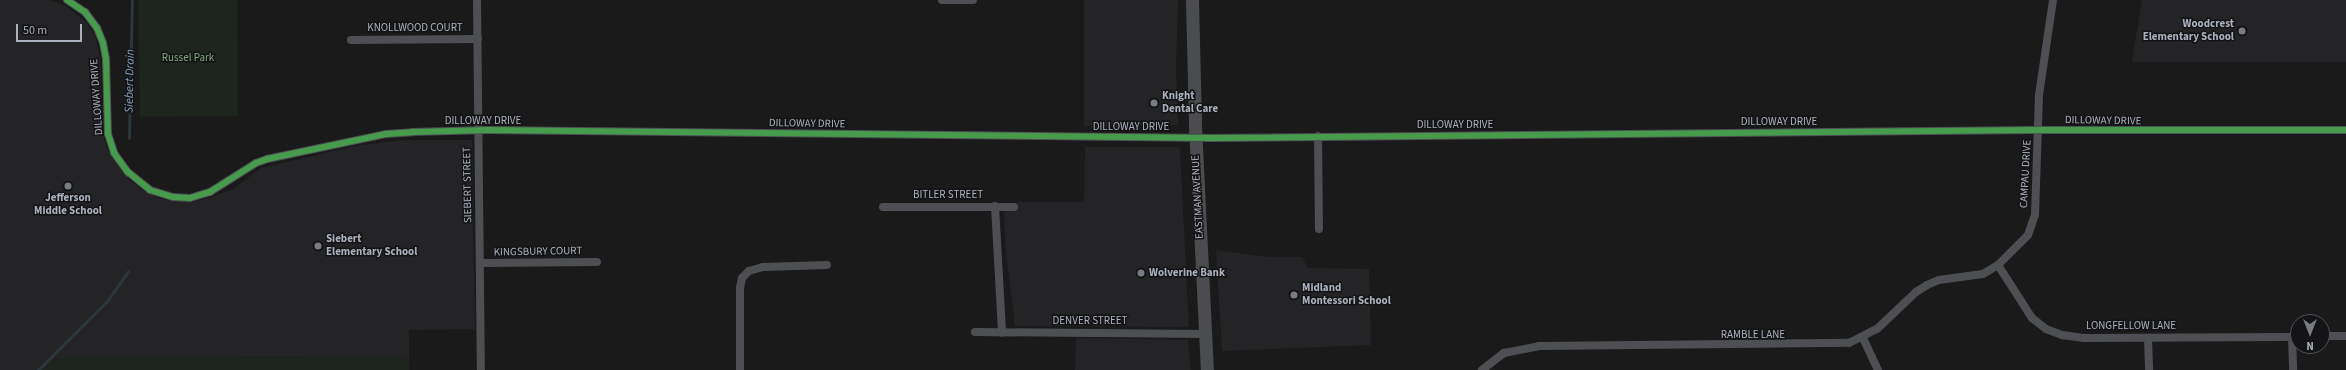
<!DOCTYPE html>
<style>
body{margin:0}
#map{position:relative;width:2346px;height:370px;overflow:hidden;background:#1a1a1a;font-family:"Source Sans 3",sans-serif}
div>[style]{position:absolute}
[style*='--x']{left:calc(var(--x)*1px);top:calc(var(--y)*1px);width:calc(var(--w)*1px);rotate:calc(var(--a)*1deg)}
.built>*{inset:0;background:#242426}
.green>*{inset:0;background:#1d251e}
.stream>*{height:2.5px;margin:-1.25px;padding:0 1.25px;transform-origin:1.25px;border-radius:1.25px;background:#2b363d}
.minor>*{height:8px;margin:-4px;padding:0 4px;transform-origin:4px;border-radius:4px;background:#4e4f53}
.primary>*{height:13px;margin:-6.5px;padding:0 6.5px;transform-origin:6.5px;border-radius:6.5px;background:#4b4c4f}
.cycleway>*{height:6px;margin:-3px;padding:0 3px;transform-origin:3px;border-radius:3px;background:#469c4c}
.dots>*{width:11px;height:11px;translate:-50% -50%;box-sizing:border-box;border:2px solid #141416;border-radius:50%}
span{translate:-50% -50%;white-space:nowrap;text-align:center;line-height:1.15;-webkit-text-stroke:3px #141416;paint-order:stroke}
.poi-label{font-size:11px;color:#aab0bc;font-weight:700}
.right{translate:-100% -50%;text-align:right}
.left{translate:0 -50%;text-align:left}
.street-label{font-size:11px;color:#aab0bc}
.park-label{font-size:11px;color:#7fa980}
.water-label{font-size:12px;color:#7ea0ba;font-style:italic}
.north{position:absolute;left:2290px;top:314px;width:40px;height:40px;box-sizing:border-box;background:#141416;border:1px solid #505258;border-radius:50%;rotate:180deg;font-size:11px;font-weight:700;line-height:16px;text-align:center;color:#aab0bc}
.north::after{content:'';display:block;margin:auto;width:14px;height:18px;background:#787c83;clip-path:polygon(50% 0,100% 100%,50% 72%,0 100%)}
.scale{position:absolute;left:16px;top:24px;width:66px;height:18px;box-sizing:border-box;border:2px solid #aab0bc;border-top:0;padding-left:5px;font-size:12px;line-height:14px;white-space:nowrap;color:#aab0bc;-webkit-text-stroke:3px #141416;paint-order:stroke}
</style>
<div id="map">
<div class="built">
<div style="clip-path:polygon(0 0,49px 0,66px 6px,86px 22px,95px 36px,100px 57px,103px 135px,107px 149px,128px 179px,144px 191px,162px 199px,192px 202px,209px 198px,233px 189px,261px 168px,355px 146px,401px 140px,472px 140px,475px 329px,409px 330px,409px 357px,56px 358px,44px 370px,0 370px)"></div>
<div style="clip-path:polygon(1084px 0,1178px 0,1176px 66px,1178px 125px,1084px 126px)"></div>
<div style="clip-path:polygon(2142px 0,2346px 0,2346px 62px,2132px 62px)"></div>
<div style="clip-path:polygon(1085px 147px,1177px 147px,1180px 149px,1189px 327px,1015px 326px,1006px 253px,1004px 212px,1017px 209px,1017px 202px,1084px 202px)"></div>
<div style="clip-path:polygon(1216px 250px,1267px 257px,1302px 257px,1308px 268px,1369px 269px,1371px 345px,1222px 351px)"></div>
<div style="clip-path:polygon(1076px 338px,1188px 340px,1191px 370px,1075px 370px)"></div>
</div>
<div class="green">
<div style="clip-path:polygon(138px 0,237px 0,238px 116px,140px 117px)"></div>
<div style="clip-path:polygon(409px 357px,409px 370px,44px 370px,56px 358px)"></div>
</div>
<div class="stream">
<div style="--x:129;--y:138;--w:138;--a:-88.8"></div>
<div style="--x:38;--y:370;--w:99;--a:-45"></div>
<div style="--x:108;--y:300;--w:35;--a:-55"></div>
</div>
<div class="minor">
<div style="--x:67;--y:0;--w:22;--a:34"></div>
<div style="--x:85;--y:12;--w:20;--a:53"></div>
<div style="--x:97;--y:28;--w:16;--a:68"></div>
<div style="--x:103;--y:43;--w:16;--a:79"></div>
<div style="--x:106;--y:59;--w:75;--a:88.5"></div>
<div style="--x:108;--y:134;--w:20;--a:72"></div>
<div style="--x:114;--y:153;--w:24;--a:54"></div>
<div style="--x:128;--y:172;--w:28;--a:39"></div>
<div style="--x:150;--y:190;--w:24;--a:17"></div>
<div style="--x:173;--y:197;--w:17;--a:3"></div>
<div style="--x:190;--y:198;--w:21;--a:-17"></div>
<div style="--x:210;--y:192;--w:54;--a:-32.2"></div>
<div style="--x:256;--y:163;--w:12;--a:-20"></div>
<div style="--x:267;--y:159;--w:122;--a:-11.9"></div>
<div style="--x:386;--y:134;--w:26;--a:-4"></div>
<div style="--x:412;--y:132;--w:77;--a:-1.5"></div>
<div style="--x:489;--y:130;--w:723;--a:0.63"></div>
<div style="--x:1212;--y:138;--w:827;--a:-0.55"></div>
<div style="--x:2039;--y:130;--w:307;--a:0"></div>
<div style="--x:477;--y:0;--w:370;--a:89.4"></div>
<div style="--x:942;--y:0;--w:31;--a:0"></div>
<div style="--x:351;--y:40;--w:127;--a:-0.5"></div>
<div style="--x:1318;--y:136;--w:93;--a:89.4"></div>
<div style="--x:995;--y:206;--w:127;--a:86.8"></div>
<div style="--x:883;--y:207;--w:131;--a:0"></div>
<div style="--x:480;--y:263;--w:117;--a:-0.5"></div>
<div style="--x:1998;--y:265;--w:63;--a:57.3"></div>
<div style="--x:2032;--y:318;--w:18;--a:38"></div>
<div style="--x:2046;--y:329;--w:17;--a:21"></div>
<div style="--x:2062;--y:335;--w:22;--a:8"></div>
<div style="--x:2084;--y:338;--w:214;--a:-0.3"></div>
<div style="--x:975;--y:332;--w:230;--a:0.5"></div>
<div style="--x:2322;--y:336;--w:24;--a:0"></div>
<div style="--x:2292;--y:337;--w:33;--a:88"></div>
<div style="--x:1863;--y:338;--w:35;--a:65"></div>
<div style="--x:2148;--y:338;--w:32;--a:88"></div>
<div style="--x:740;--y:370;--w:82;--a:-90"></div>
<div style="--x:740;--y:288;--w:10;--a:-79"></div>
<div style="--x:742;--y:278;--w:10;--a:-45"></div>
<div style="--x:749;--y:271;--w:15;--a:-16"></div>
<div style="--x:763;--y:267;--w:64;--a:-1.8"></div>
<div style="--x:1482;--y:370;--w:28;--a:-38"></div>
<div style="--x:1504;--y:353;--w:36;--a:-11"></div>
<div style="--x:1539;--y:346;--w:310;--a:-0.6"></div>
<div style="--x:1849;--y:343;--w:31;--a:-27"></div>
<div style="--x:1877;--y:329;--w:54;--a:-43.5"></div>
<div style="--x:1916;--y:292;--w:13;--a:-32"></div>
<div style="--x:1927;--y:285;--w:13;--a:-23"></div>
<div style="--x:1939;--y:280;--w:44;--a:-7.8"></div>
<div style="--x:1983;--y:274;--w:17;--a:-31"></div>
<div style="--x:1998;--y:265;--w:42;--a:-45"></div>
<div style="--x:2028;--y:235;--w:21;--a:-71"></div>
<div style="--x:2035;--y:215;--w:120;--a:-88.1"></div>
<div style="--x:2039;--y:95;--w:96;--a:-81.6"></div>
</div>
<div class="primary">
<div style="--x:1192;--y:0;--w:126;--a:88.6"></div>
<div style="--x:1195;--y:126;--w:244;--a:87.2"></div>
</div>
<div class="cycleway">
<div style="--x:67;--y:0;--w:22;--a:34"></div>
<div style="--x:85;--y:12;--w:20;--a:53"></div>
<div style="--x:97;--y:28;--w:16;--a:68"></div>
<div style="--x:103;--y:43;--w:16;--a:79"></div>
<div style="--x:106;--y:59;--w:75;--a:88.5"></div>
<div style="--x:108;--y:134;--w:20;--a:72"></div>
<div style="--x:114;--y:153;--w:24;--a:54"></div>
<div style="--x:128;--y:172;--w:28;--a:39"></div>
<div style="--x:150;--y:190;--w:24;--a:17"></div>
<div style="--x:173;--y:197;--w:17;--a:3"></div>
<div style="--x:190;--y:198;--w:21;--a:-17"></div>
<div style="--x:210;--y:192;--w:54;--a:-32.2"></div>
<div style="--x:256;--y:163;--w:12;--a:-20"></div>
<div style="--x:267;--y:159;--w:122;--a:-11.9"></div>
<div style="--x:386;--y:134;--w:26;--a:-4"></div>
<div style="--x:412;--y:132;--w:77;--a:-1.5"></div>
<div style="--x:489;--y:130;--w:723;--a:0.63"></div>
<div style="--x:1212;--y:138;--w:827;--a:-0.55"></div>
<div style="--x:2039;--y:130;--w:307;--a:0"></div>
</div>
<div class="dots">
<div style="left:2242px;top:31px;background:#787c83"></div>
<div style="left:1154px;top:103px;background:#787c83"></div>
<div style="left:68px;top:186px;background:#787c83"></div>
<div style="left:318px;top:246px;background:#787c83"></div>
<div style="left:1141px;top:273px;background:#787c83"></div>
<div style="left:1294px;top:295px;background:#787c83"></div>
</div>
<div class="poi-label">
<span class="right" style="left:2234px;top:31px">Woodcrest<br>Elementary School</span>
<span class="left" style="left:1162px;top:103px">Knight<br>Dental Care</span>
<span style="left:68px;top:205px">Jefferson<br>Middle School</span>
<span class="left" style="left:326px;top:246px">Siebert<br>Elementary School</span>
<span class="left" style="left:1149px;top:273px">Wolverine Bank</span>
<span class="left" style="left:1302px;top:295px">Midland<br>Montessori School</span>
</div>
<div class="street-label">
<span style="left:415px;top:28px">KNOLLWOOD COURT</span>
<span style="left:97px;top:97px;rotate:-94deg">DILLOWAY DRIVE</span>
<span style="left:483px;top:121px">DILLOWAY DRIVE</span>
<span style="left:2103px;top:121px;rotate:1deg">DILLOWAY DRIVE</span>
<span style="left:1779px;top:122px">DILLOWAY DRIVE</span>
<span style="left:807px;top:124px;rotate:1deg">DILLOWAY DRIVE</span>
<span style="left:1455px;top:125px">DILLOWAY DRIVE</span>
<span style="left:1131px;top:127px">DILLOWAY DRIVE</span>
<span style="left:2026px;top:174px;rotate:-87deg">CAMPAU DRIVE</span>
<span style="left:468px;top:185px;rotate:-91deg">SIEBERT STREET</span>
<span style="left:948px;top:195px">BITLER STREET</span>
<span style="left:1198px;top:197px;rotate:-93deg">EASTMAN AVENUE</span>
<span style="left:538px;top:252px;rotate:-1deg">KINGSBURY COURT</span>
<span style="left:1090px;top:321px">DENVER STREET</span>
<span style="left:2131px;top:326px">LONGFELLOW LANE</span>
<span style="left:1753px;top:335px">RAMBLE LANE</span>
</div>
<div class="park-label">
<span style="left:188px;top:58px">Russel Park</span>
</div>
<div class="water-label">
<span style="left:130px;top:81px;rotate:-89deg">Siebert Drain</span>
</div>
<div class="north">N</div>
<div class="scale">50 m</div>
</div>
